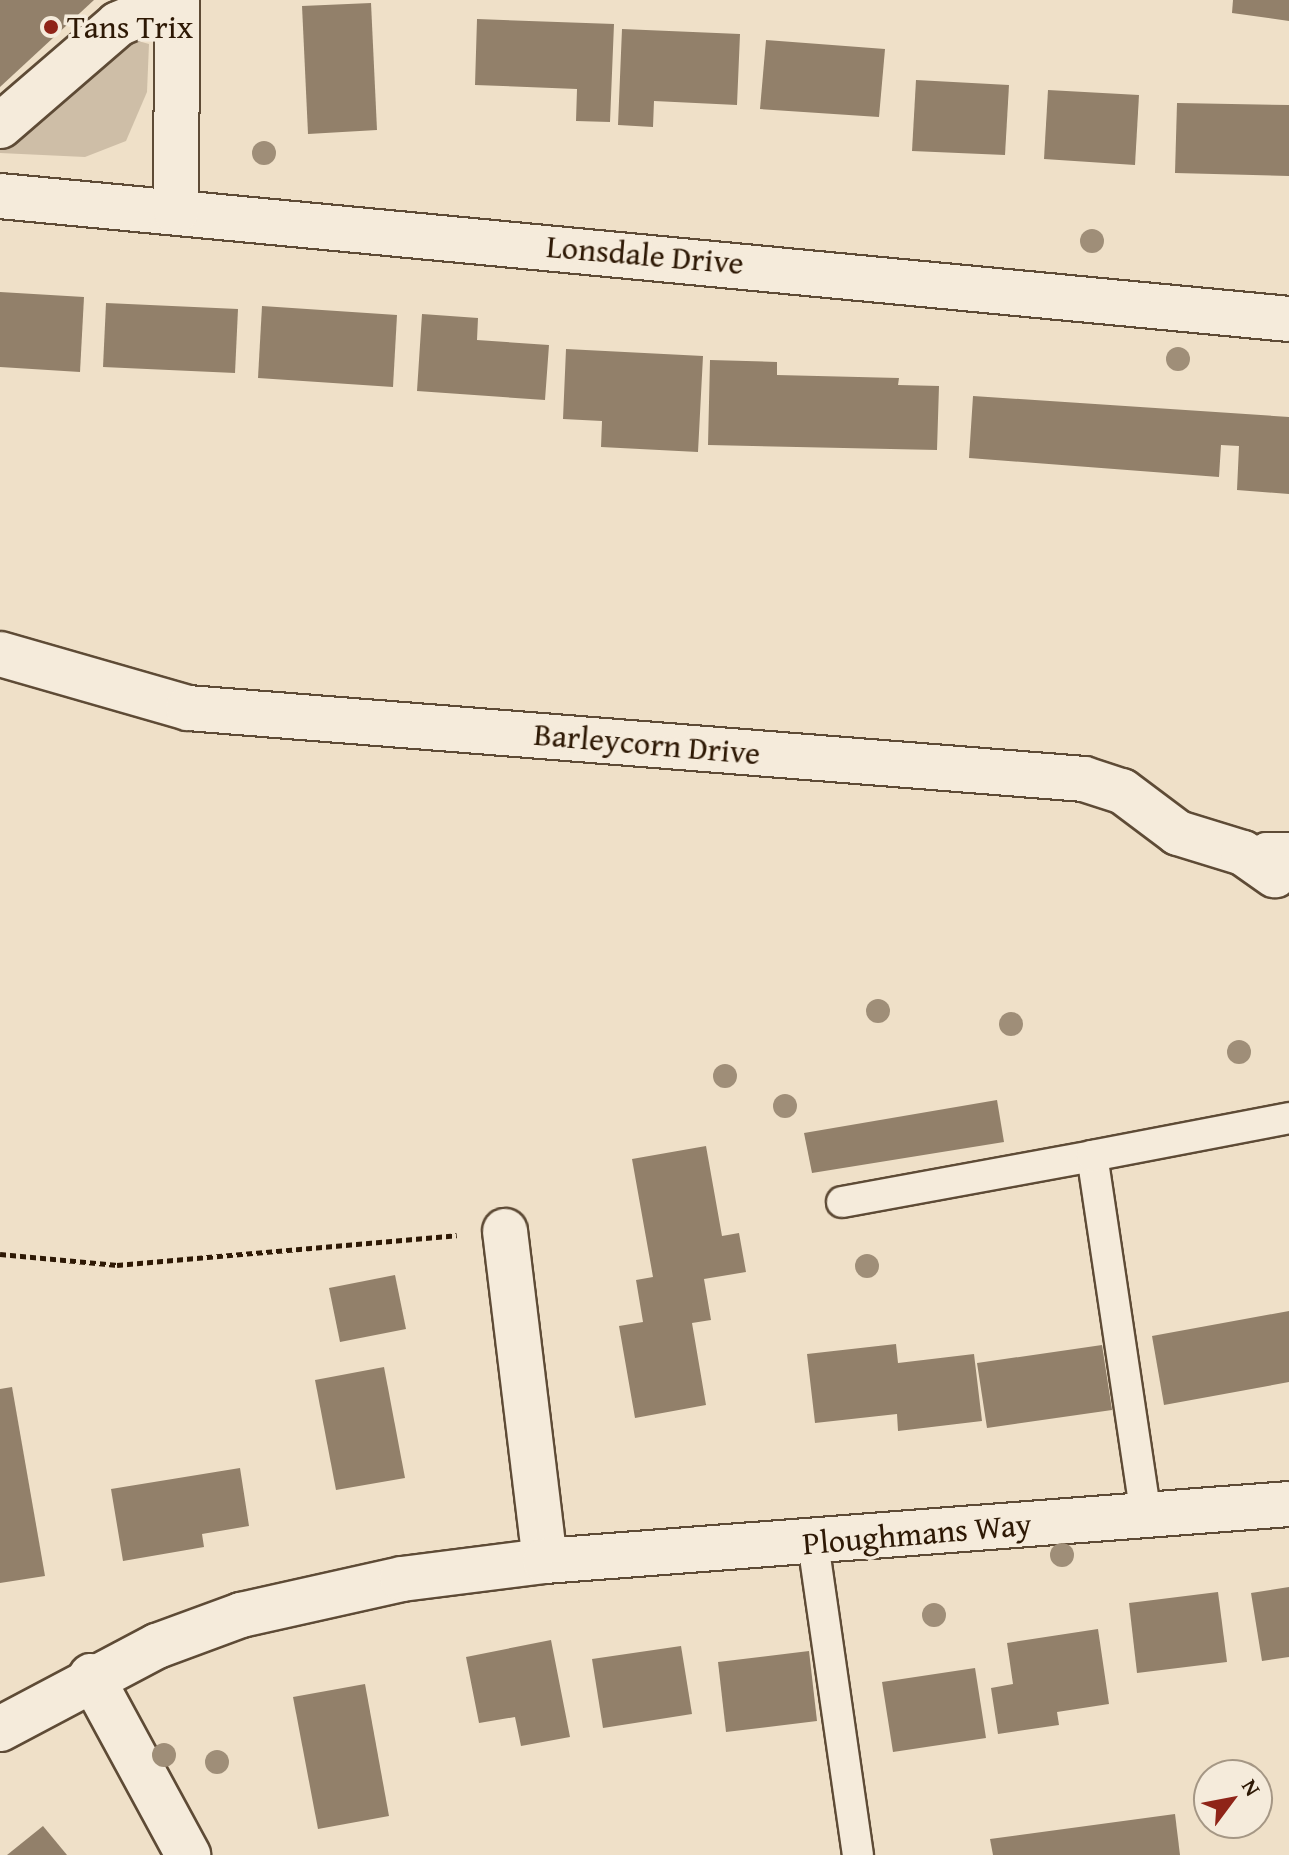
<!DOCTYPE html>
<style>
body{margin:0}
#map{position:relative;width:1289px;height:1855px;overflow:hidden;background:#efe0c8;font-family:"Gentium Book Plus",serif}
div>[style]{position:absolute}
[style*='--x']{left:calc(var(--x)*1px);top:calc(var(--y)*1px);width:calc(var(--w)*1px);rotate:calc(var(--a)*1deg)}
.green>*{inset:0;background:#cebea7}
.building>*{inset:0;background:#92806a}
.path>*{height:5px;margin-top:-2.5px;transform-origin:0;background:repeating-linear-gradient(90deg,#2e1905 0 6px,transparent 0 10px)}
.roads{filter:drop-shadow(2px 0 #5e4b36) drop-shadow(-2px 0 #5e4b36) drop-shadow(0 2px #5e4b36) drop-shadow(0 -2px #5e4b36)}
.lane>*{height:30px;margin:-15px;padding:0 15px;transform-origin:15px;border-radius:15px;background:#f5ebdb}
.street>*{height:44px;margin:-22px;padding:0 22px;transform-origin:22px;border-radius:22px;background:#f5ebdb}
.trees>*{width:24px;height:24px;margin:-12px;border-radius:50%;background:#9f8e78}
.dots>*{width:22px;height:22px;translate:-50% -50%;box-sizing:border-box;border:4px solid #f5ebdb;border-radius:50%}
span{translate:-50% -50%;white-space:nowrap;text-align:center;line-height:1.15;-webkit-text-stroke:7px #f5ebdb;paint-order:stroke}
.poi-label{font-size:32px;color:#2e1905}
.left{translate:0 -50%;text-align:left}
.street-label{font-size:32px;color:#2e1905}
.north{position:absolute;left:1193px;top:1759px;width:80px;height:80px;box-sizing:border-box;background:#f5ebdb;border:2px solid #a59785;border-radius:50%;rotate:58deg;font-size:22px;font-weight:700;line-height:32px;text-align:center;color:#2e1905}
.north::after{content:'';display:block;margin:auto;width:28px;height:36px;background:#8f2418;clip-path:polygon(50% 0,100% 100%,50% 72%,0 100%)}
</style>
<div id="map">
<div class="green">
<div style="clip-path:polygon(131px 39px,149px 44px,147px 92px,126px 141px,85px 157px,0 153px,0 145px)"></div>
</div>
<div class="building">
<div style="clip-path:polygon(0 0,94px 0,0 87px)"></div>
<div style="clip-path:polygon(1233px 0,1289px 0,1289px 21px,1232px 13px)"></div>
<div style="clip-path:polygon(371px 3px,377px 130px,308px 134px,302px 6px)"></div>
<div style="clip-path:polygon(477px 19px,614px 24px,610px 122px,576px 121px,577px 89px,475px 85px)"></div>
<div style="clip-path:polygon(622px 29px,740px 34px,737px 105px,654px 101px,653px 127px,618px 125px)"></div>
<div style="clip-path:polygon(766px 40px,885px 49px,879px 117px,760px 109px)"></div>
<div style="clip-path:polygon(916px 80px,1009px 85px,1005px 155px,912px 151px)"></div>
<div style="clip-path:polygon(1048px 90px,1139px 95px,1135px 165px,1044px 159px)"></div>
<div style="clip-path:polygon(1177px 103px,1289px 105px,1289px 176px,1175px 173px)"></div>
<div style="clip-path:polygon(0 292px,84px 297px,80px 372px,0 367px)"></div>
<div style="clip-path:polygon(106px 303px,238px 309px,235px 373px,103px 367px)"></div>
<div style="clip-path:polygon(262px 306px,397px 315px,393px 387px,258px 378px)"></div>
<div style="clip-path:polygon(422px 314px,478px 318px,477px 340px,549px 345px,545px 400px,417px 391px)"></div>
<div style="clip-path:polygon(566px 349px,703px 356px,698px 452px,601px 447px,602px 421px,563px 419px)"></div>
<div style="clip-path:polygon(710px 360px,777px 362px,777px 375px,899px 378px,898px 385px,939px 386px,937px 450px,708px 445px)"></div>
<div style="clip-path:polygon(973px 396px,1289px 417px,1289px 494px,1237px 490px,1239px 446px,1221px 445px,1219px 477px,969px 458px)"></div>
<div style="clip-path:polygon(997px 1100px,1004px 1142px,812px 1173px,804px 1133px)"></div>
<div style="clip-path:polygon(706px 1146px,722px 1236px,739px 1233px,746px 1272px,704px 1279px,711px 1320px,692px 1323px,706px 1405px,635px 1418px,619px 1326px,643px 1322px,636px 1280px,653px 1277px,632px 1159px)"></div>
<div style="clip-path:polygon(395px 1275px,406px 1329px,340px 1342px,329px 1288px)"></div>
<div style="clip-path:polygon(1289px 1311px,1289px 1382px,1164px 1405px,1152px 1336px)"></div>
<div style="clip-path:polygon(896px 1344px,898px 1363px,974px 1354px,982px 1421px,898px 1431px,897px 1414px,815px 1423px,807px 1354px)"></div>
<div style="clip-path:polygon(1102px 1345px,1112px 1410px,987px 1428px,977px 1363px)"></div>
<div style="clip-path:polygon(384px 1367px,405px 1478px,336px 1490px,315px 1380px)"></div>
<div style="clip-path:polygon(12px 1387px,45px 1576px,0 1583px,0 1389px)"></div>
<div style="clip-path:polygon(240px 1468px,249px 1526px,202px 1534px,204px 1547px,123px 1561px,111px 1489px)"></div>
<div style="clip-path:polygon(1289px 1587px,1289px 1657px,1262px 1661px,1251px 1593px)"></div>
<div style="clip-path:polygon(1218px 1592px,1227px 1662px,1137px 1673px,1129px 1603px)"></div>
<div style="clip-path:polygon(1098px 1629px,1109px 1704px,1057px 1712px,1059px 1725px,998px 1734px,991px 1688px,1013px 1684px,1007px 1643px)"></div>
<div style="clip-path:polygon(551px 1640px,570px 1737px,521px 1746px,515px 1717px,479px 1723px,466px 1657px)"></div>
<div style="clip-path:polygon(681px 1646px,692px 1714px,603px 1728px,592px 1659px)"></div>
<div style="clip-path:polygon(809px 1651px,817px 1721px,726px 1732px,718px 1662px)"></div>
<div style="clip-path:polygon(975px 1668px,986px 1738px,893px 1752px,882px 1682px)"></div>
<div style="clip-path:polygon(365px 1684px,389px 1816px,318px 1829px,293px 1697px)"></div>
<div style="clip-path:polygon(1175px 1814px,1180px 1855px,993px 1855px,990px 1839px)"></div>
<div style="clip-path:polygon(43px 1826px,67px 1855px,7px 1855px)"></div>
</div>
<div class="path">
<div style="--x:0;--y:1254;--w:118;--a:5.4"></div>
<div style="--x:117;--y:1265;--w:341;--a:-5"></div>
</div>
<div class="roads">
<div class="lane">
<div style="--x:1253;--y:858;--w:16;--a:-38"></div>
<div style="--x:1266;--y:848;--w:23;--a:0"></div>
<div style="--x:842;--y:1202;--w:254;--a:-10.4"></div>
<div style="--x:1146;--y:1516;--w:364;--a:-98.5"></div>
<div style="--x:1092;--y:1156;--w:201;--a:-10.9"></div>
<div style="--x:813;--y:1543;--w:315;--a:81.8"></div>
</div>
<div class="street">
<div style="--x:0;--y:126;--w:156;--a:-40.8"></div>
<div style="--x:118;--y:24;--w:25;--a:-23"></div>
<div style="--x:141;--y:14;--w:36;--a:2"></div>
<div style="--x:0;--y:196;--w:1295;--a:5.45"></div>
<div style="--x:176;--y:212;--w:212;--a:-89.7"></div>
<div style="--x:0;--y:654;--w:196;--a:16"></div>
<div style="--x:188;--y:708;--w:899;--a:4.53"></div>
<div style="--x:1084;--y:779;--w:40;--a:18"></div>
<div style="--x:1122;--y:791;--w:70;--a:36.9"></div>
<div style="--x:1178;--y:833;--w:68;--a:17.1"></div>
<div style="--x:1243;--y:853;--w:39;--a:35"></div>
<div style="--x:505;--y:1231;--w:332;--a:83.1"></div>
<div style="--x:91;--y:1676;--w:204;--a:61.5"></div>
<div style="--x:0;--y:1729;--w:178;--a:-27.9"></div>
<div style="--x:157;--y:1646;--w:90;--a:-20.3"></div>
<div style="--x:241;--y:1615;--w:165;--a:-12.6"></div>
<div style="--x:402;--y:1579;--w:144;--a:-7.2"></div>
<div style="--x:545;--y:1561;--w:746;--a:-4.38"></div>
</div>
</div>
<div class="trees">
<div style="left:264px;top:153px"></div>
<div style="left:1092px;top:241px"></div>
<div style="left:1178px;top:359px"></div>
<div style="left:878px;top:1011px"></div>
<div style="left:1011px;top:1024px"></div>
<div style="left:1239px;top:1052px"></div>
<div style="left:725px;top:1076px"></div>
<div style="left:785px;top:1106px"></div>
<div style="left:867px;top:1266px"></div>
<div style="left:1062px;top:1555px"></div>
<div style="left:934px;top:1615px"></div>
<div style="left:164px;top:1755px"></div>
<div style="left:217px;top:1762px"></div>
</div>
<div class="dots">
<div style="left:51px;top:27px;background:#8f2418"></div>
</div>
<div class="poi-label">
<span class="left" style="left:67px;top:27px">Tans Trix</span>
</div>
<div class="street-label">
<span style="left:645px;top:255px;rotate:5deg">Lonsdale Drive</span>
<span style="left:647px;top:744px;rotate:5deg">Barleycorn Drive</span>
<span style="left:917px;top:1534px;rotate:-5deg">Ploughmans Way</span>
</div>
<div class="north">N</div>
</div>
